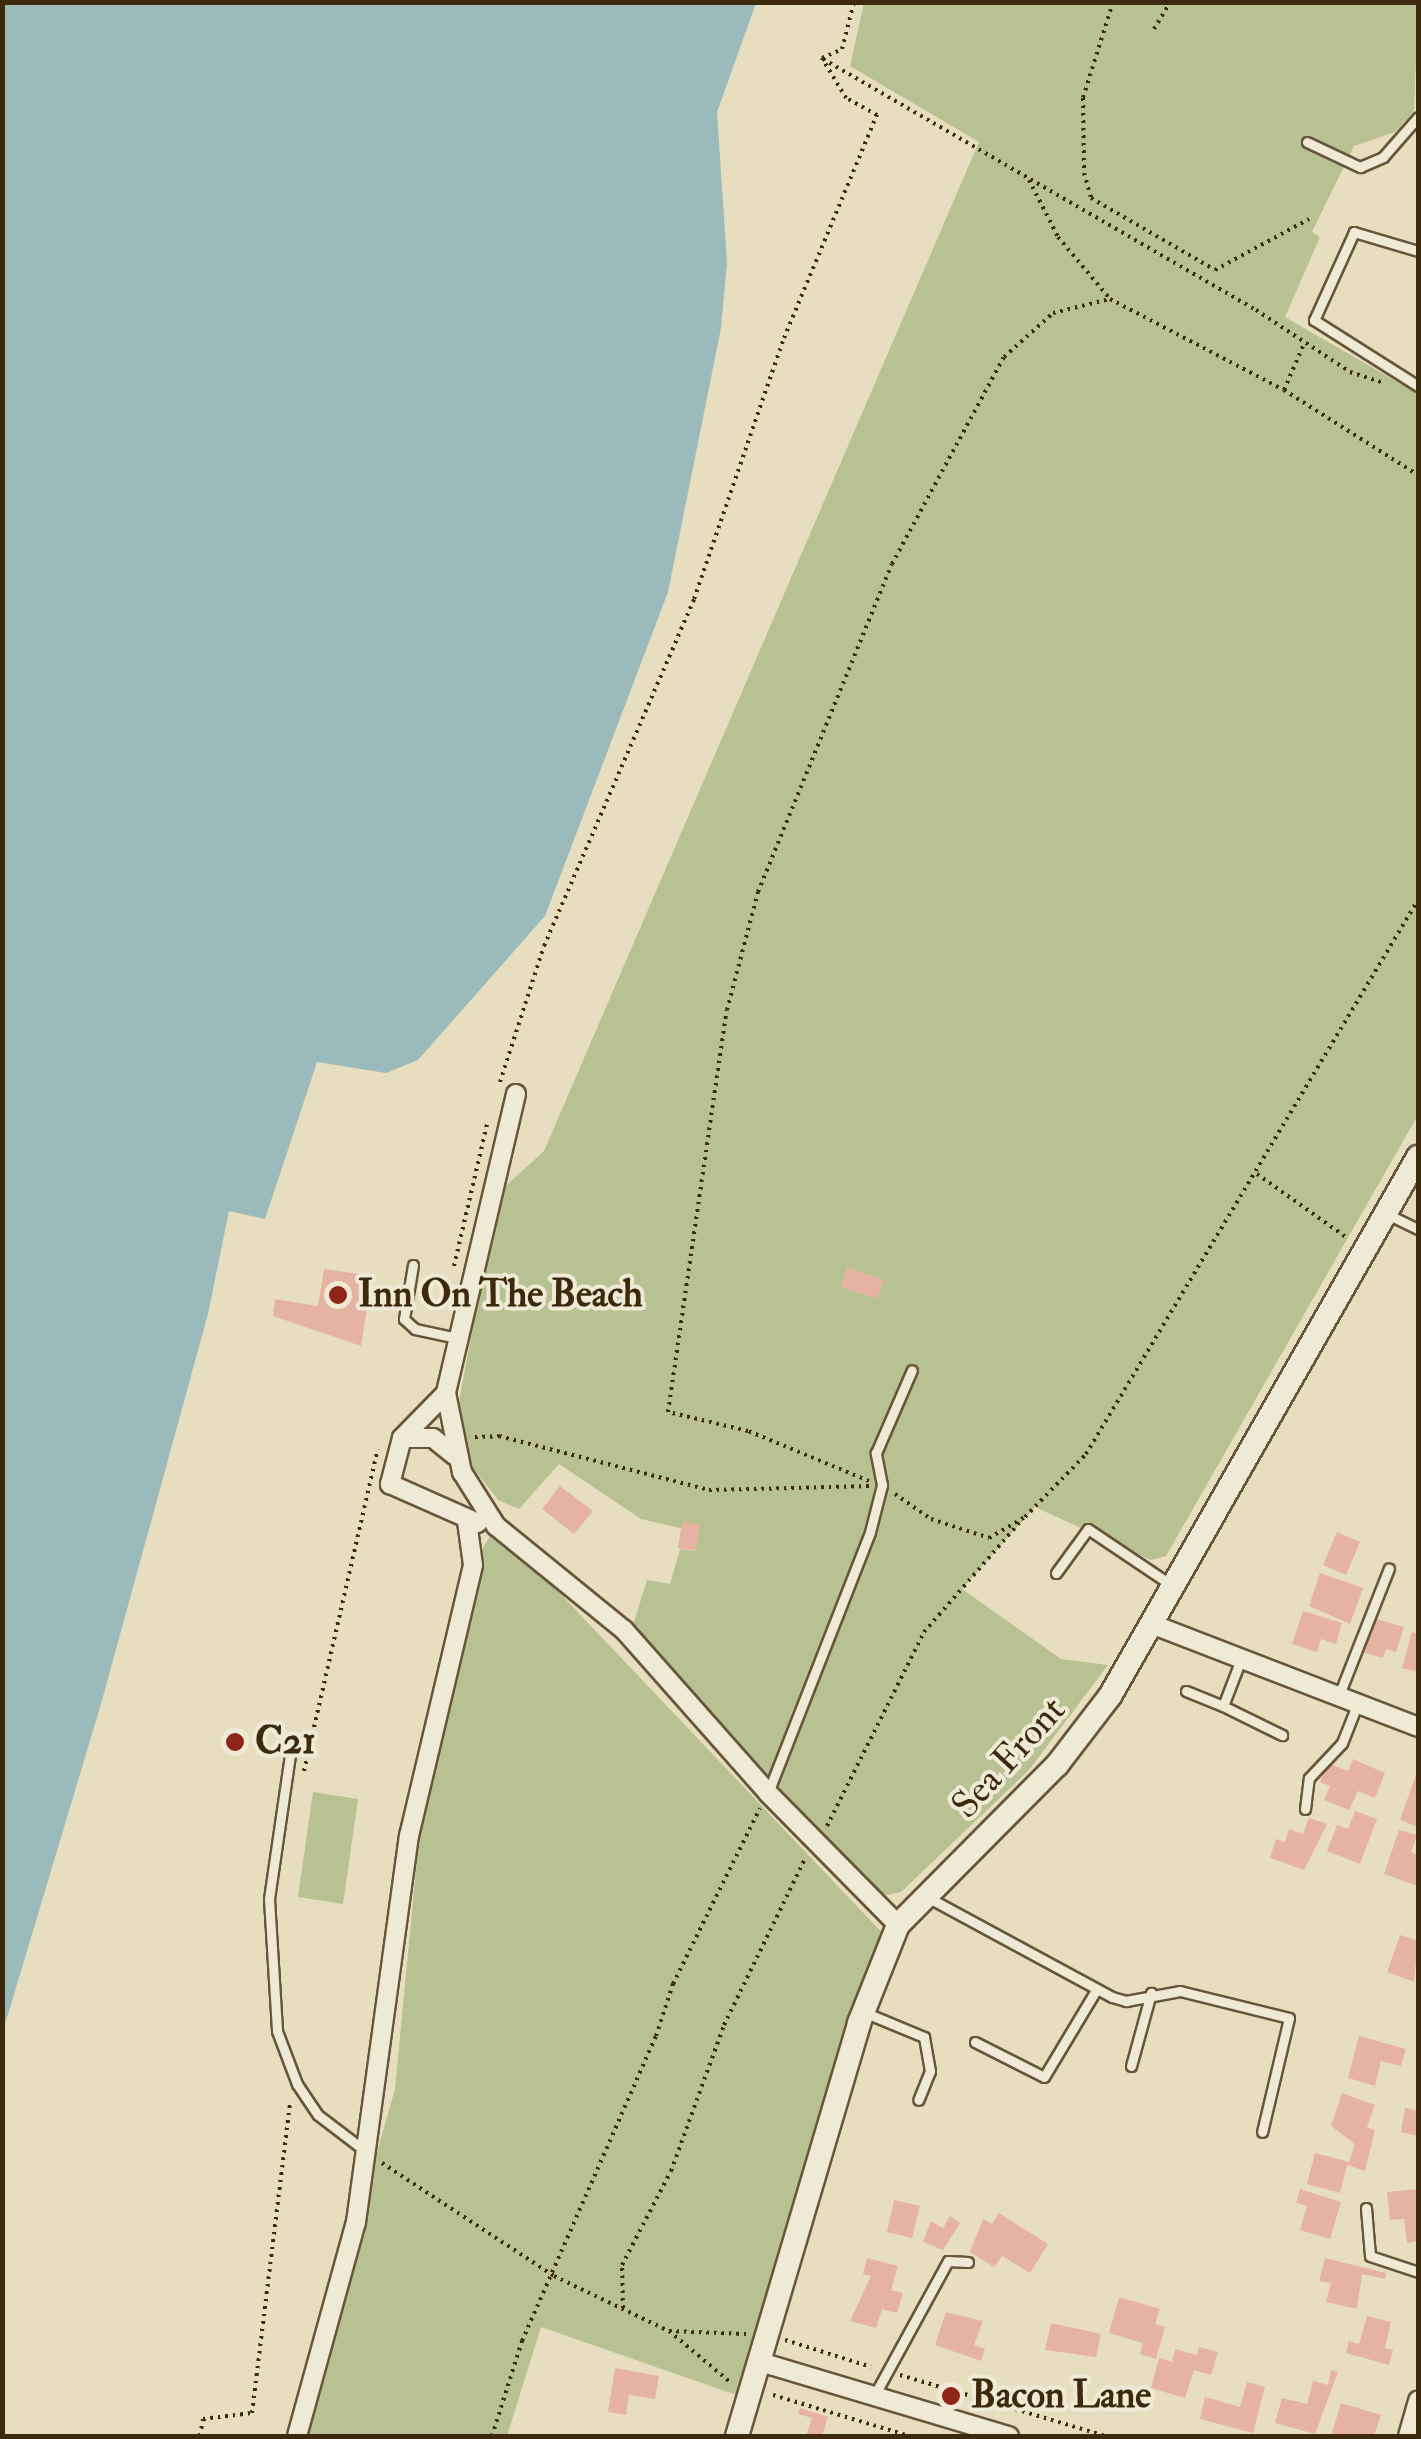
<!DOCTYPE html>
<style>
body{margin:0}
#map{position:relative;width:1421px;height:2439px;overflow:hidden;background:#e7dec0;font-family:"IM FELL Double Pica",serif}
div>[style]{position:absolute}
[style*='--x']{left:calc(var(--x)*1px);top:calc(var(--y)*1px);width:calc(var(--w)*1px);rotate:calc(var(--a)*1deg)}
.green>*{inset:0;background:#b7c191}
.water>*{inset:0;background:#9ababb}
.building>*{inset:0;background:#e6b3a2}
.path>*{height:4px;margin-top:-2px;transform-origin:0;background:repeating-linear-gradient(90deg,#3d290c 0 2.5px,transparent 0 7.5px)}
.roads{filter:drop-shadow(2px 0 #685639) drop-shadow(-2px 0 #685639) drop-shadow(0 2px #685639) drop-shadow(0 -2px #685639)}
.lane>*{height:9px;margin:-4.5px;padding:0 4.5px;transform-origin:4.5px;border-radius:4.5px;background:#efead6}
.street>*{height:18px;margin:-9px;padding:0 9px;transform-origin:9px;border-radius:9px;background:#efead6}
.secondary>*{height:22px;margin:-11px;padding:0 11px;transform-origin:11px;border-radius:11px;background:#efead6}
.dots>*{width:28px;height:28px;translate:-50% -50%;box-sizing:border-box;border:5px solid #efead6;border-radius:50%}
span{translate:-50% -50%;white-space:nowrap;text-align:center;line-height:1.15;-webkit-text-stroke:8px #efead6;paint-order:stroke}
.poi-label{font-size:38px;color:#3d290c;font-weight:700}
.left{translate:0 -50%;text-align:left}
.street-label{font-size:38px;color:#3d290c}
.frame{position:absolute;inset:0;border:5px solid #3d290c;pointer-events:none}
</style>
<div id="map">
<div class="green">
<div style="clip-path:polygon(864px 3px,1418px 3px,1414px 111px,1395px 132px,1354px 146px,1312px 232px,1320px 237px,1285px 317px,1418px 394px,1418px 1115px,1166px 1556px,1151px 1560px,1035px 1507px,962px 1589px,1061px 1659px,1108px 1665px,1029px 1770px,901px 1892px,886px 1895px,865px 1886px,633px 1625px,647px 1580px,670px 1584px,680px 1549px,693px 1551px,697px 1532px,641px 1519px,559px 1464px,519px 1509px,498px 1500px,468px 1461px,458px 1407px,498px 1193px,544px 1151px,979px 142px,850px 66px)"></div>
<div style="clip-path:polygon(496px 1526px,891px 1942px,748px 2399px,541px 2327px,507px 2436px,296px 2436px,395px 2089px,426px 1766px,473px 1565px)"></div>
<div style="clip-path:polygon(313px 1792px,358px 1799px,343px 1904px,298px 1897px)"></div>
</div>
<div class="water">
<div style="clip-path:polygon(3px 2px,756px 3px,717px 112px,727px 262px,721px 328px,668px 592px,545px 916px,418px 1060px,386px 1073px,317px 1062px,265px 1219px,229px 1211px,208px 1314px,101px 1704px,3px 2031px)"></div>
</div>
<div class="building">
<div style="clip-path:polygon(847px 1267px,884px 1280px,877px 1299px,840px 1287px)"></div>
<div style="clip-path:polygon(324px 1269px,372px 1276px,361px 1346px,273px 1316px,275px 1299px,318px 1306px)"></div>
<div style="clip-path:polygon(560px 1486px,593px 1511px,574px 1534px,542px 1509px)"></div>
<div style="clip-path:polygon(682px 1522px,700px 1525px,696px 1551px,678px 1548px)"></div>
<div style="clip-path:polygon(1337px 1532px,1360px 1542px,1346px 1575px,1323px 1565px)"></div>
<div style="clip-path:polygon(1320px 1573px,1363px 1588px,1350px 1624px,1309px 1606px)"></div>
<div style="clip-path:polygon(1303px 1611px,1342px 1623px,1336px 1644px,1321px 1639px,1317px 1652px,1292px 1644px)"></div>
<div style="clip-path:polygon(1377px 1619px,1404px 1627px,1396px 1652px,1386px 1649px,1383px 1658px,1362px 1652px)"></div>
<div style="clip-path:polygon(1412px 1632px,1418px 1634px,1418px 1672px,1402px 1668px)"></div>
<div style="clip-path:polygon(1353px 1759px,1385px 1773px,1375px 1798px,1358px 1791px,1349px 1810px,1324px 1800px,1330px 1786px,1320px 1782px,1328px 1763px,1348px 1771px)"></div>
<div style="clip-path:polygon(1418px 1769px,1418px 1827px,1400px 1820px)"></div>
<div style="clip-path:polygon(1355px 1811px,1377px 1819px,1360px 1864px,1327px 1851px,1337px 1825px,1348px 1829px)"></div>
<div style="clip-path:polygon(1309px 1818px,1327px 1824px,1304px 1870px,1270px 1858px,1276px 1839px,1285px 1842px,1289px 1829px,1303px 1834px)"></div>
<div style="clip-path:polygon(1399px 1830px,1417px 1835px,1411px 1852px,1418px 1855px,1418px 1886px,1384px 1874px)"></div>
<div style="clip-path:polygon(1400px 1935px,1418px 1941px,1414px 1982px,1387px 1972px)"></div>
<div style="clip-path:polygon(1359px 2036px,1406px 2049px,1401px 2066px,1381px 2061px,1375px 2086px,1348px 2078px)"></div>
<div style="clip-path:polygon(1342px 2093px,1375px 2105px,1367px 2127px,1375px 2130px,1365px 2171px,1347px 2165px,1340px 2193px,1307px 2184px,1315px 2153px,1349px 2162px,1355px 2144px,1331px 2126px)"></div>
<div style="clip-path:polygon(1405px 2108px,1418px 2111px,1418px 2136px,1401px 2132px)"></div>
<div style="clip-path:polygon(1300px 2189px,1341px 2202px,1330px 2239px,1300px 2230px,1307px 2206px,1296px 2203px)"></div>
<div style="clip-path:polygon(1418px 2189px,1418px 2241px,1407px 2243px,1404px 2219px,1390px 2220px,1387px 2192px)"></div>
<div style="clip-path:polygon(894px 2200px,920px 2206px,912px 2238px,887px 2232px)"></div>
<div style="clip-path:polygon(999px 2213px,1048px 2244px,1030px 2273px,1002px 2256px,994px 2267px,970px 2252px,983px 2219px,992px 2224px)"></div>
<div style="clip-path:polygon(950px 2216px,960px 2223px,943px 2250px,923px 2242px,931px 2221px,943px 2228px)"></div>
<div style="clip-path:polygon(867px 2258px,898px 2266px,891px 2290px,903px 2293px,897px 2313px,882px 2309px,876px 2328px,850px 2321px,871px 2276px,863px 2274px)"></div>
<div style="clip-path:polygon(1325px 2258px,1386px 2273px,1385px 2279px,1362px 2274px,1357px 2309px,1326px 2302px,1331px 2283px,1319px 2281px)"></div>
<div style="clip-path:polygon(1119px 2297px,1160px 2309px,1155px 2324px,1165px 2327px,1156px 2359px,1140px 2354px,1143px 2343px,1109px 2333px)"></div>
<div style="clip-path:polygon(946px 2312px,983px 2321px,974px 2345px,985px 2349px,981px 2361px,935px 2345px)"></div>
<div style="clip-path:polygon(1367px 2316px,1391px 2322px,1385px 2348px,1393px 2350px,1389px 2365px,1346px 2353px,1349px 2341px,1359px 2344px)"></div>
<div style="clip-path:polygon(1051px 2323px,1101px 2334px,1096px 2357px,1045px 2350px)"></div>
<div style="clip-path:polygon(1199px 2347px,1218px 2352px,1211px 2375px,1194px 2370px,1185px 2398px,1151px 2388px,1159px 2358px,1172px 2362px,1175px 2349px,1197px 2355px)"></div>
<div style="clip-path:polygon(615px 2368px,659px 2376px,655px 2399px,629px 2395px,626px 2415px,608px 2412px)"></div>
<div style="clip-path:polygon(1331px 2370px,1338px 2372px,1315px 2434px,1275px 2423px,1282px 2398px,1307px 2404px,1313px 2381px,1328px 2385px)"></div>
<div style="clip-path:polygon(1247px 2382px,1265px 2387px,1253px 2433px,1200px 2419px,1205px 2397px,1240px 2407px)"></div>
<div style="clip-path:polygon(1341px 2403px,1381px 2415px,1374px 2436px,1331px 2436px)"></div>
<div style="clip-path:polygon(800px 2408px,828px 2417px,822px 2436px,806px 2436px,812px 2418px,798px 2414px)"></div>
</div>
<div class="path">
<div style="--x:1113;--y:2;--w:101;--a:107.4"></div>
<div style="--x:1083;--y:98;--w:75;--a:89.2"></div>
<div style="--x:1084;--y:173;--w:26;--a:74"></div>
<div style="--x:1091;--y:198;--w:143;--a:30.1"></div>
<div style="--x:1215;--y:270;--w:107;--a:-28.5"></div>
<div style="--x:1154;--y:29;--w:31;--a:-59"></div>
<div style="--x:823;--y:59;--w:500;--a:30.1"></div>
<div style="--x:1256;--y:310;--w:113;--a:33.4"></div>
<div style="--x:1350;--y:372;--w:33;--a:18"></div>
<div style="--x:1029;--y:180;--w:64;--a:63"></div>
<div style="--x:1058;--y:237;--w:81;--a:50"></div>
<div style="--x:1284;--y:390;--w:50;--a:-66.5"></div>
<div style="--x:500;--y:1082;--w:143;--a:-72.1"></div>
<div style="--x:544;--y:946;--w:378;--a:-66.6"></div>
<div style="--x:694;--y:599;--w:276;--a:-71"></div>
<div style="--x:784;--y:338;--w:242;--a:-67.4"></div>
<div style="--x:877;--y:115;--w:35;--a:-151"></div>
<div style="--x:846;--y:98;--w:47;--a:-121"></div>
<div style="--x:822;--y:58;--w:22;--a:-24"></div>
<div style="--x:842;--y:49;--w:49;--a:-75.7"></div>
<div style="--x:1257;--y:1174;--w:110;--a:35.4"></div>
<div style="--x:454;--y:1266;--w:146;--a:-76.9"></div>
<div style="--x:475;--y:1437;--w:24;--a:-2"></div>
<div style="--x:499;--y:1436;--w:217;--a:14.4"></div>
<div style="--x:709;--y:1490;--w:160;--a:-1.4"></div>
<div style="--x:869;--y:1481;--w:131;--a:-157.5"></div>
<div style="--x:748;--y:1431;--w:82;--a:-166.6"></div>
<div style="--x:668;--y:1412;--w:406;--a:-81.7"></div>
<div style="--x:727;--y:1010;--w:122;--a:-75.3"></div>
<div style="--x:758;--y:892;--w:354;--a:-67.8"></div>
<div style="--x:892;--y:564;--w:235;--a:-61.6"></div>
<div style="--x:1004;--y:357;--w:66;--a:-41.9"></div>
<div style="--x:1053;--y:313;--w:59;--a:-13.8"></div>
<div style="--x:1110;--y:299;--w:196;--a:27.6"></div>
<div style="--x:1284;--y:390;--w:159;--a:32.4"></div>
<div style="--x:895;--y:1494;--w:44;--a:34.8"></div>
<div style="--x:931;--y:1519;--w:61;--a:18.1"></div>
<div style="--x:989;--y:1538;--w:42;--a:-30.3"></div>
<div style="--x:1025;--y:1517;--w:88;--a:-45.9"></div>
<div style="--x:1086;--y:1454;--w:646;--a:-59.07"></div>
<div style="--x:304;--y:1771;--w:330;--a:-77.1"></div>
<div style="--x:827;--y:1826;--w:217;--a:-63.4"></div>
<div style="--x:924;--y:1632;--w:147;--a:-48.9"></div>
<div style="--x:382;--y:2163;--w:206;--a:33.3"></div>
<div style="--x:554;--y:2276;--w:127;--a:25.6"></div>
<div style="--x:669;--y:2331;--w:77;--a:2.2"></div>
<div style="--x:623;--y:2308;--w:43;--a:-91.3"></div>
<div style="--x:622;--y:2265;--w:106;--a:-62.5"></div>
<div style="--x:671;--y:2171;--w:155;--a:-70"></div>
<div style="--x:724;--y:2025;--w:185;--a:-64"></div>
<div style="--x:669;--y:2331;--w:80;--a:39.9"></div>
<div style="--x:785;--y:2340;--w:90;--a:17.4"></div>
<div style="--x:900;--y:2375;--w:215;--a:16.5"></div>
<div style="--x:773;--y:2395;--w:143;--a:16.7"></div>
<div style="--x:200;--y:2436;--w:17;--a:-80"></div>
<div style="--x:203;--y:2419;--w:49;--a:-7"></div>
<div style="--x:252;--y:2413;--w:313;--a:-83"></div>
<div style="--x:492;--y:2436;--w:100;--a:-72.5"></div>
<div style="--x:522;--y:2341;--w:333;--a:-66.3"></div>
<div style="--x:656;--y:2036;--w:55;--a:-71.9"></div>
<div style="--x:673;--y:1984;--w:196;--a:-63.7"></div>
</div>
<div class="roads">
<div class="lane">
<div style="--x:1307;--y:142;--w:59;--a:25.3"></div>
<div style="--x:1360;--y:167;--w:25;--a:-23"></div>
<div style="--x:1383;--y:157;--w:53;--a:-48.8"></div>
<div style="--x:1418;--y:251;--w:67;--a:-163.5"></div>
<div style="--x:1354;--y:232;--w:97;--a:114.4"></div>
<div style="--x:1314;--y:320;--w:123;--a:32.4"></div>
<div style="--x:1389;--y:1215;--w:32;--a:26"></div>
<div style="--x:413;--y:1265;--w:55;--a:99.5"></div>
<div style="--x:404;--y:1319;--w:15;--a:42"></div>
<div style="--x:415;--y:1329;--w:43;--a:12.1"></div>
<div style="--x:1056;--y:1573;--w:54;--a:-54"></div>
<div style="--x:1088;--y:1529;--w:99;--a:33.9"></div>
<div style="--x:1186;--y:1691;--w:40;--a:22"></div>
<div style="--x:1223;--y:1706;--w:50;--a:-69"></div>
<div style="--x:1339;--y:1695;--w:136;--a:-68.5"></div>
<div style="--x:1223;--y:1706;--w:66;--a:26.2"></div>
<div style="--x:291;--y:1748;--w:153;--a:98.3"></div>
<div style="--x:269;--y:1899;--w:132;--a:86.5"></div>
<div style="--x:277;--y:2031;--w:57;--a:69.3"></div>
<div style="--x:297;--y:2084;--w:37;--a:56"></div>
<div style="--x:318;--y:2115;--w:58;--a:37.3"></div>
<div style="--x:769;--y:1790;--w:277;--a:-68.6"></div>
<div style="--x:870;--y:1532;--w:49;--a:-75.7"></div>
<div style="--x:882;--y:1485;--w:33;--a:-101"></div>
<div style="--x:876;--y:1453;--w:90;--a:-66.6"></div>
<div style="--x:1305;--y:1809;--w:31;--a:-83"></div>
<div style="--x:1309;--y:1778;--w:48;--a:-46.7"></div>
<div style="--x:1342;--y:1743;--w:41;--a:-68.5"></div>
<div style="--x:929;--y:1898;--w:208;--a:28.4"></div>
<div style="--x:1112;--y:1997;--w:15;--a:16"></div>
<div style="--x:1126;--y:2001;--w:55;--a:-10.5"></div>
<div style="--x:1180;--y:1991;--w:112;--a:13.9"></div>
<div style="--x:1289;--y:2018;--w:117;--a:103.3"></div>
<div style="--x:866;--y:2013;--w:63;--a:22.5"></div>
<div style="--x:924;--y:2037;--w:35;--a:80"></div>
<div style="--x:930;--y:2071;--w:31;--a:112"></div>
<div style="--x:975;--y:2042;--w:77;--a:26.9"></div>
<div style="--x:1044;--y:2077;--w:101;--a:-59.1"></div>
<div style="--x:1131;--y:2066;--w:76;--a:-74.7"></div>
<div style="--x:1366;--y:2208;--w:48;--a:85.2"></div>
<div style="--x:1370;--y:2256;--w:51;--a:18.4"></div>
<div style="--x:874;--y:2396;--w:154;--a:-61.3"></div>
<div style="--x:948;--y:2261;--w:20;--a:3"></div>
</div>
<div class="street">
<div style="--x:516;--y:1094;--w:307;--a:103.2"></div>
<div style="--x:446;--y:1393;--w:81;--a:78.6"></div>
<div style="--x:462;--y:1472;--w:64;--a:57.8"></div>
<div style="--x:496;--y:1526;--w:165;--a:39.1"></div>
<div style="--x:624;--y:1630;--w:217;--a:48.5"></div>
<div style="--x:768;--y:1793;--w:185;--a:45.4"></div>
<div style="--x:446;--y:1393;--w:63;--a:134.4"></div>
<div style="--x:402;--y:1438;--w:48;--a:104.6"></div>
<div style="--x:390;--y:1484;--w:96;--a:23.9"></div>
<div style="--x:402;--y:1438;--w:31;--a:0"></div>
<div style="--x:433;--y:1438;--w:28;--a:39"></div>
<div style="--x:1154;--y:1625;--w:283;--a:21.1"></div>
<div style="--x:760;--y:2362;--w:260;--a:16.6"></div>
<div style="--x:297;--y:2436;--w:222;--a:-74.6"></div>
<div style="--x:356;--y:2222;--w:390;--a:-82.2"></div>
<div style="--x:409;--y:1836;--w:278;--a:-76.7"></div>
<div style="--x:473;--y:1565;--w:44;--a:-97.8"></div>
<div style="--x:1408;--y:2436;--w:37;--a:-74"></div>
</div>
<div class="secondary">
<div style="--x:737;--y:2436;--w:431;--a:-73.5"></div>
<div style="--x:859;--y:2023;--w:105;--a:-68.3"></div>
<div style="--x:898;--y:1925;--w:226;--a:-45.2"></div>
<div style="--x:1057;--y:1765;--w:87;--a:-52.5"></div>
<div style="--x:1110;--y:1696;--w:621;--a:-60.26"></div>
</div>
</div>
<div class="dots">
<div style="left:338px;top:1295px;background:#8f2418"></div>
<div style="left:235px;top:1742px;background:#8f2418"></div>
<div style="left:951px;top:2396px;background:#8f2418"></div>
</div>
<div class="poi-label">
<span class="left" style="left:358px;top:1295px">Inn On The Beach</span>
<span class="left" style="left:255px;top:1742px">C21</span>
<span class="left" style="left:971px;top:2396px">Bacon Lane</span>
</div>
<div class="street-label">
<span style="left:1009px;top:1758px;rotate:-48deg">Sea Front</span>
</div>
<div class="frame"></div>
</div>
